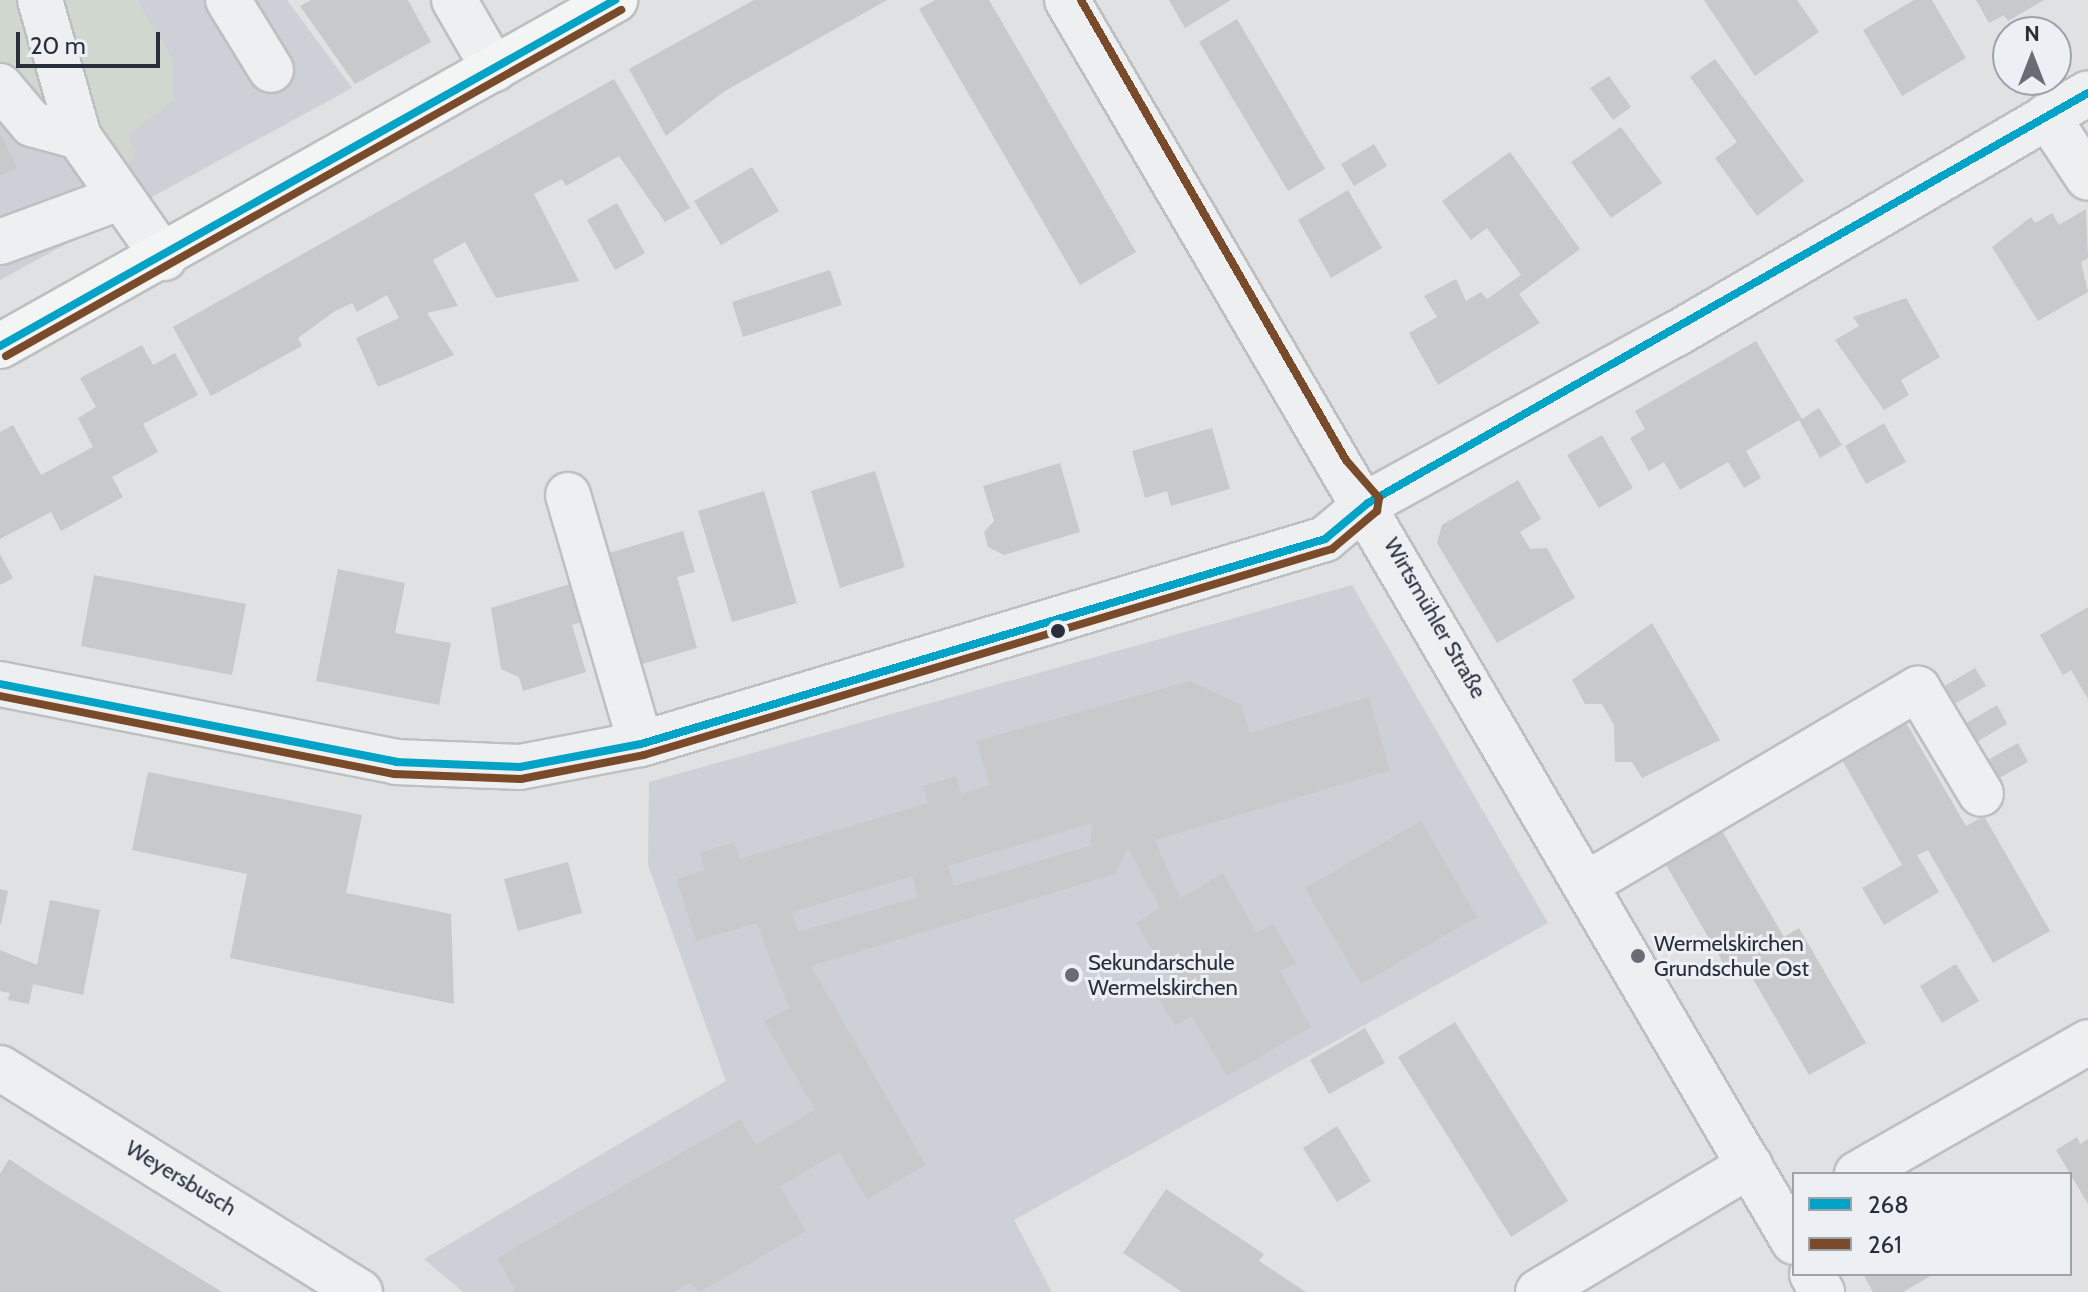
<!DOCTYPE html>
<meta charset="utf-8">
<style>
body{margin:0}
#map{position:relative;width:2088px;height:1292px;overflow:hidden;background:#dfe1e3;font-family:Cabin,sans-serif}
div>[style]{position:absolute}
[style*='--x']{left:calc(var(--x)*1px);top:calc(var(--y)*1px);width:calc(var(--w)*1px);rotate:calc(var(--a)*1deg)}
.built>*{inset:0;background:#cdd0d6}
.green>*{inset:0;background:#d0d7cf}
.building>*{inset:0;background:#c7c9cb}
.roads{filter:drop-shadow(2px 0 #bdbfc1) drop-shadow(-2px 0 #bdbfc1) drop-shadow(0 2px #bdbfc1) drop-shadow(0 -2px #bdbfc1)}
.minor>*{height:44px;margin:-22px;padding:0 22px;transform-origin:22px;border-radius:22px;background:#eeeff0}
.major>*{height:44px;margin:-22px;padding:0 22px;transform-origin:22px;border-radius:22px;background:#f3f4f4}
.bus-1>*{height:8px;margin:-4px;padding:0 4px;transform-origin:4px;border-radius:4px;background:#02a3c7}
.bus-2>*{height:8px;margin:-4px;padding:0 4px;transform-origin:4px;border-radius:4px;background:#7a4b2a}
.dots>*{width:22px;height:22px;translate:-50% -50%;box-sizing:border-box;border:4px solid #eceff3;border-radius:50%}
span{translate:-50% -50%;white-space:nowrap;text-align:center;line-height:1.15;-webkit-text-stroke:6px #eceff3;paint-order:stroke}
.street-label{font-size:22px;color:#282f3a}
.poi-label{font-size:22px;color:#282f3a}
.left{translate:0 -50%;text-align:left}
.legend{position:absolute;left:1792px;top:1172px;width:280px;height:104px;box-sizing:border-box;background:#eceff3;border:2px solid #9ea2a9;margin:0;padding:10px 14px;list-style:none;font-size:24px;color:#282f3a}
.legend li{display:flex;align-items:center;gap:16px;height:40px}
.legend b{width:40px;border:2px solid #9ea2a9}
.north{position:absolute;left:1992px;top:16px;width:80px;height:80px;box-sizing:border-box;background:#eceff3;border:2px solid #9ea2a9;border-radius:50%;rotate:0deg;font-size:22px;font-weight:700;line-height:32px;text-align:center;color:#282f3a}
.north::after{content:'';display:block;margin:auto;width:28px;height:36px;background:#686d75;clip-path:polygon(50% 0,100% 100%,50% 72%,0 100%)}
.scale{position:absolute;left:16px;top:32px;width:144px;height:36px;box-sizing:border-box;border:4px solid #282f3a;border-top:0;padding-left:10px;font-size:24px;line-height:28px;white-space:nowrap;color:#282f3a;-webkit-text-stroke:6px #eceff3;paint-order:stroke}
</style>
<div id="map">
<div class="built">
<div style="clip-path:polygon(0 0,287px 0,352px 88px,0 280px)"></div>
<div style="clip-path:polygon(1352px 585px,1548px 923px,1014px 1220px,1052px 1292px,463px 1292px,424px 1259px,726px 1081px,648px 865px,649px 782px)"></div>
</div>
<div class="green">
<div style="clip-path:polygon(0 0,19px 0,49px 111px,0 68px)"></div>
<div style="clip-path:polygon(60px 0,137px 0,174px 62px,173px 100px,127px 136px,136px 152px,128px 168px,95px 124px)"></div>
</div>
<div class="building">
<div style="clip-path:polygon(311px 0,408px 0,431px 42px,355px 84px,300px 6px)"></div>
<div style="clip-path:polygon(754px 0,887px 0,723px 92px,666px 136px,629px 69px)"></div>
<div style="clip-path:polygon(935px 0,989px 0,1136px 252px,1080px 285px,919px 9px)"></div>
<div style="clip-path:polygon(1169px 0,1231px 0,1185px 28px)"></div>
<div style="clip-path:polygon(1704px 0,1797px 0,1819px 32px,1755px 76px)"></div>
<div style="clip-path:polygon(1914px 0,1932px 0,1966px 58px,1902px 96px,1863px 30px)"></div>
<div style="clip-path:polygon(1976px 0,2044px 0,2008px 21px,2004px 15px,1989px 23px)"></div>
<div style="clip-path:polygon(1237px 19px,1325px 169px,1288px 191px,1199px 42px)"></div>
<div style="clip-path:polygon(1715px 59px,1804px 181px,1757px 216px,1715px 158px,1737px 142px,1690px 77px)"></div>
<div style="clip-path:polygon(1609px 76px,1631px 107px,1613px 120px,1590px 88px)"></div>
<div style="clip-path:polygon(614px 79px,690px 208px,665px 222px,619px 156px,566px 186px,562px 179px,534px 194px,579px 281px,496px 298px,465px 242px,433px 260px,458px 306px,427px 313px,454px 355px,378px 387px,356px 338px,399px 318px,387px 295px,357px 312px,352px 303px,335px 311px,298px 338px,302px 346px,211px 396px,173px 327px)"></div>
<div style="clip-path:polygon(1621px 127px,1662px 183px,1611px 218px,1571px 162px)"></div>
<div style="clip-path:polygon(0 133px,17px 168px,0 176px)"></div>
<div style="clip-path:polygon(1374px 144px,1387px 166px,1354px 186px,1341px 164px)"></div>
<div style="clip-path:polygon(1510px 152px,1580px 249px,1519px 294px,1540px 323px,1438px 385px,1409px 333px,1437px 317px,1424px 296px,1456px 279px,1466px 301px,1481px 292px,1487px 299px,1521px 275px,1487px 228px,1471px 240px,1442px 201px)"></div>
<div style="clip-path:polygon(752px 167px,779px 211px,721px 245px,694px 201px)"></div>
<div style="clip-path:polygon(1348px 190px,1382px 248px,1331px 278px,1298px 220px)"></div>
<div style="clip-path:polygon(617px 203px,645px 253px,615px 270px,587px 220px)"></div>
<div style="clip-path:polygon(2086px 209px,2088px 258px,2081px 262px,2088px 292px,2038px 321px,1992px 247px,2031px 217px,2035px 223px,2052px 213px,2059px 225px)"></div>
<div style="clip-path:polygon(830px 270px,842px 305px,743px 337px,732px 302px)"></div>
<div style="clip-path:polygon(1906px 298px,1940px 357px,1901px 380px,1909px 395px,1884px 410px,1835px 340px,1859px 326px,1853px 317px)"></div>
<div style="clip-path:polygon(1756px 341px,1802px 419px,1819px 408px,1842px 445px,1820px 458px,1799px 420px,1746px 451px,1761px 478px,1744px 488px,1728px 462px,1680px 490px,1664px 462px,1649px 471px,1630px 438px,1645px 429px,1635px 411px)"></div>
<div style="clip-path:polygon(142px 345px,153px 365px,175px 353px,198px 395px,143px 424px,158px 452px,112px 477px,123px 497px,61px 531px,51px 512px,0 539px,0 432px,13px 425px,41px 475px,93px 447px,78px 418px,96px 407px,80px 378px)"></div>
<div style="clip-path:polygon(1884px 423px,1906px 462px,1866px 484px,1845px 446px)"></div>
<div style="clip-path:polygon(1212px 428px,1230px 489px,1171px 506px,1167px 491px,1145px 498px,1132px 451px)"></div>
<div style="clip-path:polygon(1602px 435px,1633px 488px,1599px 508px,1567px 455px)"></div>
<div style="clip-path:polygon(1060px 463px,1080px 532px,1004px 555px,988px 547px,984px 532px,994px 521px,983px 486px)"></div>
<div style="clip-path:polygon(875px 471px,905px 567px,840px 588px,811px 491px)"></div>
<div style="clip-path:polygon(1518px 480px,1541px 519px,1520px 532px,1530px 549px,1547px 548px,1575px 598px,1497px 643px,1437px 543px,1442px 525px)"></div>
<div style="clip-path:polygon(764px 491px,797px 603px,732px 622px,698px 511px)"></div>
<div style="clip-path:polygon(683px 531px,695px 572px,677px 577px,697px 648px,632px 667px,599px 556px)"></div>
<div style="clip-path:polygon(0 554px,13px 578px,0 585px)"></div>
<div style="clip-path:polygon(338px 569px,405px 583px,395px 633px,451px 643px,439px 705px,316px 681px)"></div>
<div style="clip-path:polygon(94px 575px,246px 604px,232px 675px,81px 646px)"></div>
<div style="clip-path:polygon(583px 580px,595px 618px,572px 625px,586px 672px,523px 691px,519px 677px,501px 669px,491px 608px)"></div>
<div style="clip-path:polygon(2088px 607px,2088px 699px,2071px 670px,2063px 675px,2040px 635px)"></div>
<div style="clip-path:polygon(1652px 623px,1720px 740px,1642px 778px,1632px 762px,1615px 762px,1614px 725px,1602px 704px,1585px 704px,1572px 680px)"></div>
<div style="clip-path:polygon(1975px 668px,1986px 686px,1951px 706px,1941px 688px)"></div>
<div style="clip-path:polygon(evenodd,1190px 681px,1241px 705px,1250px 733px,1369px 697px,1390px 770px,1155px 840px,1180px 899px,1223px 873px,1257px 933px,1273px 924px,1296px 963px,1280px 971px,1311px 1027px,1227px 1076px,1192px 1016px,1175px 1026px,1155px 991px,1171px 981px,1136px 923px,1160px 908px,1128px 848px,1115px 874px,811px 966px,926px 1165px,867px 1199px,839px 1152px,780px 1186px,806px 1231px,700px 1292px,689px 1283px,674px 1292px,516px 1292px,497px 1258px,741px 1119px,756px 1145px,815px 1110px,764px 1021px,789px 1008px,757px 923px,696px 941px,677px 879px,705px 870px,700px 853px,734px 842px,740px 859px,928px 803px,923px 786px,956px 776px,961px 794px,990px 785px,976px 741px,1190px 681px,1092px 823px,1090px 846px,954px 886px,948px 866px,1092px 823px,1190px 681px,912px 876px,918px 897px,798px 932px,792px 912px,912px 876px)"></div>
<div style="clip-path:polygon(1997px 705px,2007px 724px,1973px 744px,1963px 725px)"></div>
<div style="clip-path:polygon(1901px 714px,1966px 826px,1984px 816px,2050px 931px,1993px 963px,1928px 850px,1917px 855px,1939px 892px,1884px 925px,1862px 888px,1902px 865px,1837px 751px)"></div>
<div style="clip-path:polygon(2018px 743px,2028px 762px,1994px 781px,1984px 762px)"></div>
<div style="clip-path:polygon(148px 772px,362px 815px,346px 893px,451px 914px,454px 1004px,230px 958px,247px 874px,132px 850px)"></div>
<div style="clip-path:polygon(1421px 821px,1477px 917px,1361px 984px,1305px 888px)"></div>
<div style="clip-path:polygon(1718px 824px,1784px 937px,1799px 928px,1866px 1043px,1809px 1075px,1743px 962px,1728px 971px,1662px 858px)"></div>
<div style="clip-path:polygon(568px 862px,582px 913px,518px 931px,504px 879px)"></div>
<div style="clip-path:polygon(0 889px,8px 891px,1px 924px,0 924px)"></div>
<div style="clip-path:polygon(50px 900px,100px 910px,83px 995px,33px 984px,29px 1004px,8px 1000px,10px 993px,0 991px,0 950px,37px 965px)"></div>
<div style="clip-path:polygon(1956px 964px,1979px 1001px,1942px 1023px,1920px 986px)"></div>
<div style="clip-path:polygon(1455px 1022px,1568px 1201px,1511px 1237px,1398px 1057px)"></div>
<div style="clip-path:polygon(1365px 1028px,1385px 1063px,1329px 1094px,1310px 1060px)"></div>
<div style="clip-path:polygon(1337px 1126px,1371px 1181px,1337px 1202px,1303px 1148px)"></div>
<div style="clip-path:polygon(2077px 1137px,2080px 1144px,2088px 1139px,2088px 1204px,2056px 1150px)"></div>
<div style="clip-path:polygon(9px 1159px,45px 1183px,222px 1292px,0 1292px,0 1174px)"></div>
<div style="clip-path:polygon(1166px 1189px,1264px 1254px,1259px 1261px,1306px 1292px,1182px 1292px,1123px 1253px)"></div>
<div style="clip-path:polygon(1863px 1274px,1934px 1274px,1903px 1292px,1873px 1292px)"></div>
</div>
<div class="roads">
<div class="minor">
<div style="--x:40;--y:0;--w:142;--a:74.1"></div>
<div style="--x:79;--y:137;--w:148;--a:54.9"></div>
<div style="--x:228;--y:0;--w:82;--a:58.4"></div>
<div style="--x:454;--y:0;--w:80;--a:59.9"></div>
<div style="--x:1067;--y:0;--w:1439;--a:59.66"></div>
<div style="--x:0;--y:86;--w:50;--a:49.9"></div>
<div style="--x:32;--y:124;--w:49;--a:15.5"></div>
<div style="--x:2047;--y:116;--w:74;--a:56.5"></div>
<div style="--x:0;--y:242;--w:127;--a:-20.3"></div>
<div style="--x:568;--y:495;--w:259;--a:73.7"></div>
<div style="--x:0;--y:684;--w:404;--a:11.1"></div>
<div style="--x:396;--y:762;--w:124;--a:2.3"></div>
<div style="--x:520;--y:767;--w:123;--a:-10.8"></div>
<div style="--x:641;--y:744;--w:714;--a:-16.68"></div>
<div style="--x:1325;--y:539;--w:56;--a:-39.9"></div>
<div style="--x:1368;--y:503;--w:351;--a:-28.8"></div>
<div style="--x:1676;--y:334;--w:477;--a:-30.3"></div>
<div style="--x:1588;--y:883;--w:383;--a:-30.5"></div>
<div style="--x:1918;--y:689;--w:122;--a:59"></div>
<div style="--x:0;--y:1068;--w:424;--a:31.9"></div>
<div style="--x:1857;--y:1174;--w:266;--a:-29.7"></div>
<div style="--x:1812;--y:1274;--w:21;--a:61"></div>
<div style="--x:1538;--y:1292;--w:247;--a:-30.9"></div>
</div>
<div class="major">
<div style="--x:0;--y:346;--w:706;--a:-29.36"></div>
</div>
</div>
<div class="bus-1">
<div style="--x:0;--y:346;--w:706;--a:-29.36"></div>
<div style="--x:0;--y:684;--w:404;--a:11.1"></div>
<div style="--x:396;--y:762;--w:124;--a:2.3"></div>
<div style="--x:520;--y:767;--w:123;--a:-10.8"></div>
<div style="--x:641;--y:744;--w:714;--a:-16.68"></div>
<div style="--x:1325;--y:539;--w:56;--a:-39.9"></div>
<div style="--x:1368;--y:503;--w:829;--a:-29.66"></div>
</div>
<div class="bus-2">
<div style="--x:6;--y:356;--w:706;--a:-29.36"></div>
<div style="--x:0;--y:696;--w:402;--a:11.2"></div>
<div style="--x:394;--y:774;--w:127;--a:2.3"></div>
<div style="--x:521;--y:779;--w:125;--a:-11"></div>
<div style="--x:644;--y:755;--w:718;--a:-16.67"></div>
<div style="--x:1332;--y:549;--w:59;--a:-40.2"></div>
<div style="--x:1377;--y:511;--w:13;--a:-81"></div>
<div style="--x:1379;--y:498;--w:50;--a:-131"></div>
<div style="--x:1346;--y:460;--w:531;--a:-119.95"></div>
</div>
<div class="dots">
<div style="left:1058px;top:631px;background:#282f3a"></div>
<div style="left:1638px;top:956px;background:#686d75"></div>
<div style="left:1072px;top:975px;background:#686d75"></div>
</div>
<div class="street-label">
<span style="left:1435px;top:618px;rotate:60deg">Wirtsmühler Straße</span>
<span style="left:181px;top:1178px;rotate:31deg">Weyersbusch</span>
</div>
<div class="poi-label">
<span class="left" style="left:1654px;top:956px">Wermelskirchen<br>Grundschule Ost</span>
<span class="left" style="left:1088px;top:975px">Sekundarschule<br>Wermelskirchen</span>
</div>
<ul class="legend">
<li><b style="height:10px;background:#02a3c7"></b>268</li>
<li><b style="height:10px;background:#7a4b2a"></b>261</li>
</ul>
<div class="north">N</div>
<div class="scale">20 m</div>
</div>
